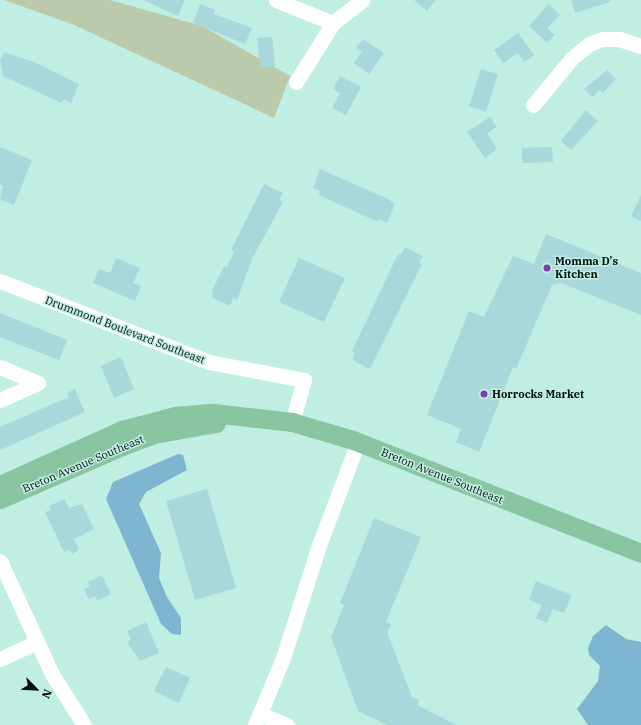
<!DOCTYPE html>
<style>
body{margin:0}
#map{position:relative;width:641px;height:725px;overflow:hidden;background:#c1eee3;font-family:"IBM Plex Serif",serif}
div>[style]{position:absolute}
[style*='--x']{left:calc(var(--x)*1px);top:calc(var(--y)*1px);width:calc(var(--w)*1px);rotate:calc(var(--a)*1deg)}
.green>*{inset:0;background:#bccaac}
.water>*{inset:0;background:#7eb5d0}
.building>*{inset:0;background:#a8d7dc}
.minor>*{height:15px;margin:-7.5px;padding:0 7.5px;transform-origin:7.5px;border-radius:7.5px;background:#fff}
.major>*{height:19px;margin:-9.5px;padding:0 9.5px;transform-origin:9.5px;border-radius:9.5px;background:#89c5a0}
.dots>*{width:11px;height:11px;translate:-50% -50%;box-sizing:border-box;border:2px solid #c1eee3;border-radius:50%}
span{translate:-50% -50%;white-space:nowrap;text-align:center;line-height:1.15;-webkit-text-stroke:3px #c1eee3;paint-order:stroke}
.poi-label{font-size:11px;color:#02100d;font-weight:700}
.left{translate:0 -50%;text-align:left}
.street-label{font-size:11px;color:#02100d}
.north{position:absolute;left:16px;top:669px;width:40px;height:40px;-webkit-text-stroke:3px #c1eee3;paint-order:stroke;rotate:114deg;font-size:11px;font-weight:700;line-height:16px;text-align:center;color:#02100d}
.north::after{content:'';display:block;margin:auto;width:14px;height:18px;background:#02100d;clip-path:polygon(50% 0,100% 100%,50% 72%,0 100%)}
</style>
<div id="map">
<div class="green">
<div style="clip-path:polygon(4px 0,110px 0,202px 26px,290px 76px,274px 118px,72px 24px)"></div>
</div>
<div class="water">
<div style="clip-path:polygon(178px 454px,183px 455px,187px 470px,146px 492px,139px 504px,161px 553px,159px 578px,167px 597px,181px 618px,181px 635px,172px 634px,161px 624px,106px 499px,113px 482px)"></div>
<div style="clip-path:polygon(606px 625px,626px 639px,641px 642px,641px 725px,588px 725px,577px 709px,598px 681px,600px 666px,589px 655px,588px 648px,593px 636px)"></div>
</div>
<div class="building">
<div style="clip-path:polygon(143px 0,185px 0,178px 16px)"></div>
<div style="clip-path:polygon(414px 0,436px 0,427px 11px)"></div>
<div style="clip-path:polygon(571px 0,610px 0,610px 2px,575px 13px)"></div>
<div style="clip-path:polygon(200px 4px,215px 10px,214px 14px,252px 28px,245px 44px,193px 23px)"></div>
<div style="clip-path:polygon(549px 4px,560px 15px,547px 28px,555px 35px,547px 43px,529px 26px)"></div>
<div style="clip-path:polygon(518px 33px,534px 55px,524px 62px,518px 53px,503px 63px,494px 50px)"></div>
<div style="clip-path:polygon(272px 37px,275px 66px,260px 68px,257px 38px)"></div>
<div style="clip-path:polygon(363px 39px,384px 53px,369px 74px,354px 63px,362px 52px,356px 48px)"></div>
<div style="clip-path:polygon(4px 52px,36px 63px,79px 84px,71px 103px,64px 99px,62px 103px,3px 76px,0 60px)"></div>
<div style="clip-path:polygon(481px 69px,498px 74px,486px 112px,469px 106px)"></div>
<div style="clip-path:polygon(607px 70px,616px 79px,603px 93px,599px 90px,592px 97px,584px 89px)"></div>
<div style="clip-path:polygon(340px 76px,361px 87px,346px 115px,332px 108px,340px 93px,333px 89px)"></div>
<div style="clip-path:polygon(586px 110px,598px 121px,571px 150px,561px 141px)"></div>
<div style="clip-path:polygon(490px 117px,497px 127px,487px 133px,497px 149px,485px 158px,467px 132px)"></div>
<div style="clip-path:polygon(0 147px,32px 160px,14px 205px,0 199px,3px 185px,0 185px)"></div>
<div style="clip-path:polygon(552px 147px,553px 162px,522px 163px,522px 148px)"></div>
<div style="clip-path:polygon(320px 169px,388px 199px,395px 204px,387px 223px,379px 219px,378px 222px,319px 195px,320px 191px,313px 188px)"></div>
<div style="clip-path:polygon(264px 184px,283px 193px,279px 200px,283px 202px,252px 259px,237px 300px,233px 298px,230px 306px,212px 298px,213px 289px,224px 266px,227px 267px,234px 252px,231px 250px)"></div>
<div style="clip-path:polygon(641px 195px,641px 221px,631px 216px)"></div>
<div style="clip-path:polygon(546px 234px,641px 273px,641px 315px,561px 283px,552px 285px,516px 369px,513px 367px,479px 452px,456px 442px,461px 429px,427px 415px,469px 311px,484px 317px,513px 256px,534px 264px)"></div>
<div style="clip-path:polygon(405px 247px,423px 256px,419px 262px,422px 264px,370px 369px,352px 360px,355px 353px,352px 351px,398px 254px,401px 255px)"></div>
<div style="clip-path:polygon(116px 258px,140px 268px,133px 283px,141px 286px,135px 301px,93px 283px,99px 269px,110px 273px)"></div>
<div style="clip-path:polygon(299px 258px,345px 278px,324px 322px,279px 302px)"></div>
<div style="clip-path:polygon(0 313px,67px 340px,59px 360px,0 337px)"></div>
<div style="clip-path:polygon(121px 357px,134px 389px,114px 398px,101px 366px)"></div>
<div style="clip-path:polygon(75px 389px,85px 412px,0 450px,0 427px,69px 397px,67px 393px)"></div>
<div style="clip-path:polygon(207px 489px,236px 588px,195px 600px,166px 501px)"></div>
<div style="clip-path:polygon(64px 499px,69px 508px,82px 504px,94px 529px,74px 539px,79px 550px,72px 554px,70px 549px,64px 552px,45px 512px,51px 510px,49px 506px)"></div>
<div style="clip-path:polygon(374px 518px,421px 537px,386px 622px,391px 624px,387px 632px,412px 697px,419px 700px,417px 705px,457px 725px,387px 725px,358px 711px,331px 637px,344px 605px,340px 603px)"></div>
<div style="clip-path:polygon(102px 575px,111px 594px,97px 601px,95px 596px,89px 599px,84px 589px,90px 586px,88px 582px)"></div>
<div style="clip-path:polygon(536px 581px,572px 595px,564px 613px,553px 609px,547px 623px,536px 618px,542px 605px,529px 600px)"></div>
<div style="clip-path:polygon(146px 622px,159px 653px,140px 661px,127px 642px,131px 640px,127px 631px)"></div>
<div style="clip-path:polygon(166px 667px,190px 678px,179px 703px,154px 691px)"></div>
</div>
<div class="minor">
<div style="--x:276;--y:0;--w:61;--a:22"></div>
<div style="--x:296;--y:82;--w:70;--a:-57.9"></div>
<div style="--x:333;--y:23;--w:37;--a:-38"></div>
<div style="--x:533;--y:105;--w:61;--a:-50.3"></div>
<div style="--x:572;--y:58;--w:22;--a:-39"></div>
<div style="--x:589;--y:44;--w:14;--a:-21"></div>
<div style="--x:602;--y:39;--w:17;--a:0"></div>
<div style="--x:619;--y:39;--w:23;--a:18"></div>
<div style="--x:0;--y:281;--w:224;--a:21.2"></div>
<div style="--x:209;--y:362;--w:97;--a:10.7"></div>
<div style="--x:304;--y:380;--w:44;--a:105.9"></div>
<div style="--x:0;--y:367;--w:41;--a:22.8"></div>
<div style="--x:38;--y:383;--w:42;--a:155.9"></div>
<div style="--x:0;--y:561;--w:124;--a:65.3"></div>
<div style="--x:52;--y:674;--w:60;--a:57.9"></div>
<div style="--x:0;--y:659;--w:41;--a:-24.7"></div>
<div style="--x:260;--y:714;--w:29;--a:22"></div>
<div style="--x:255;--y:725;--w:73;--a:-67.3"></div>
<div style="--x:283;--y:658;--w:119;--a:-72.3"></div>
<div style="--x:319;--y:545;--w:110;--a:-69.3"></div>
</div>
<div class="major">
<div style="--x:0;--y:485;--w:134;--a:-24.3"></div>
<div style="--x:122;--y:430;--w:55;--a:-14.8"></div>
<div style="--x:175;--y:416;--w:38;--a:-5"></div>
<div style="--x:213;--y:413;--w:80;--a:6.5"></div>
<div style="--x:292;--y:422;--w:64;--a:16.4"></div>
<div style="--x:353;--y:440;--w:309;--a:21.4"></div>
<div style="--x:0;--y:499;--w:135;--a:-23.5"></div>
<div style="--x:124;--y:445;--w:32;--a:-20"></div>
<div style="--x:154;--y:434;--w:63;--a:-10.1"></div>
</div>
<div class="dots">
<div style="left:547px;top:268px;background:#7e3cb0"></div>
<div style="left:484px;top:394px;background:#7e3cb0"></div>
</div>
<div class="poi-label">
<span class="left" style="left:555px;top:268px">Momma D's<br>Kitchen</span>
<span class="left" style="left:492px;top:394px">Horrocks Market</span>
</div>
<div class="street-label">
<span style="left:125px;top:330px;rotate:21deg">Drummond Boulevard Southeast</span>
<span style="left:83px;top:464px;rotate:-23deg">Breton Avenue Southeast</span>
<span style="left:442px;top:476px;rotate:22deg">Breton Avenue Southeast</span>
</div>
<div class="north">N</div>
</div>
